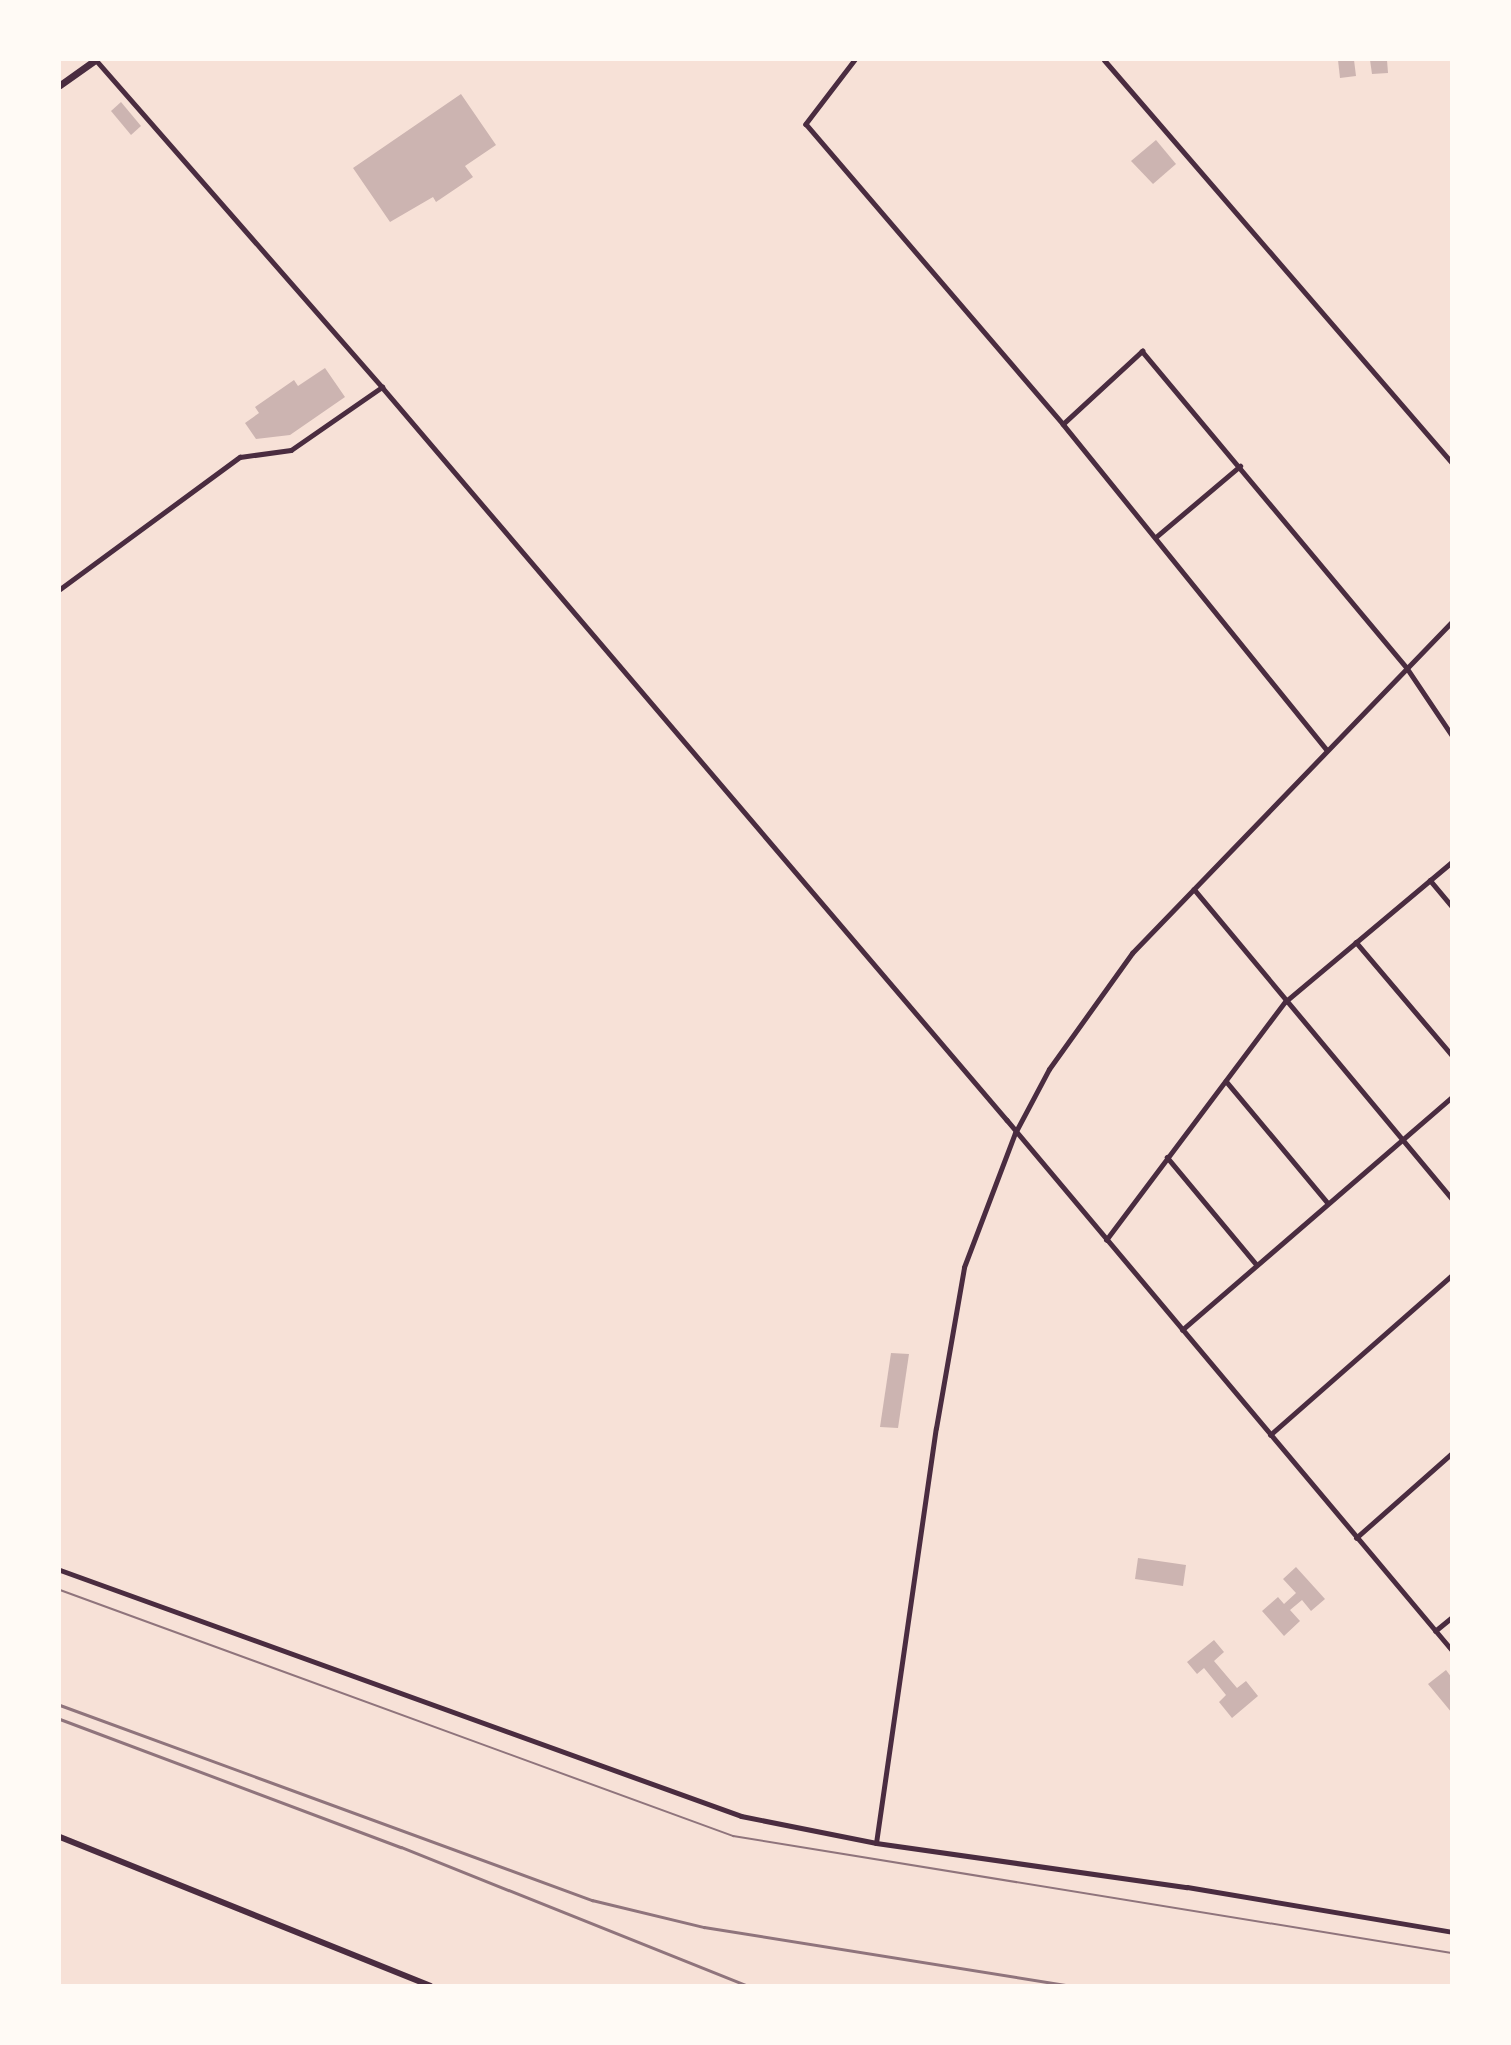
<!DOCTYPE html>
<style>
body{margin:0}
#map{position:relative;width:1511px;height:2045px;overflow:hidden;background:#f7e1d7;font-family:"Noto Sans",sans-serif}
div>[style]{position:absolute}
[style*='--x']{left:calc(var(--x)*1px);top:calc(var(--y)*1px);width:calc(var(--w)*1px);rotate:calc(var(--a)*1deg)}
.building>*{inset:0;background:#ccb4b1}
.minor>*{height:4.5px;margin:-2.25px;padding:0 2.25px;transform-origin:2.25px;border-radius:2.25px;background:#4a2c40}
.tertiary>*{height:5px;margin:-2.5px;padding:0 2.5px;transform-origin:2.5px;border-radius:2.5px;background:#4a2c40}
.secondary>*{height:6px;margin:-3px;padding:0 3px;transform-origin:3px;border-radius:3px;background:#4a2c40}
.trunk>*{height:7px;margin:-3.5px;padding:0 3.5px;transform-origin:3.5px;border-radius:3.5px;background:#4a2c40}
.tram>*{height:2px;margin:-1px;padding:0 1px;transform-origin:1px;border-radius:1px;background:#8f747c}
.rail>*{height:2.5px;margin:-1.25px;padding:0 1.25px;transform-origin:1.25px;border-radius:1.25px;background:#8f747c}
span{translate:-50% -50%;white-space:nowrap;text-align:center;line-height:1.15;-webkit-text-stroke:7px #fffaf5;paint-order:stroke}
.frame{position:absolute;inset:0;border:61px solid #fffaf5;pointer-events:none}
</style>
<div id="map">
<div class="building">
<div style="clip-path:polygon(1338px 60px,1354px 60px,1356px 76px,1340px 78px)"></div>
<div style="clip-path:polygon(1370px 60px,1387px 60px,1388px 73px,1372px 74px)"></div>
<div style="clip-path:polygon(461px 94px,496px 145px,465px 166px,473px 177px,436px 202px,433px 197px,390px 222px,353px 168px)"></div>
<div style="clip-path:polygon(121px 102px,141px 126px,131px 135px,111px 111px)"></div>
<div style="clip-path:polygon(1156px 140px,1176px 164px,1153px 184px,1131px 161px)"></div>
<div style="clip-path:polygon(325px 368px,345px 397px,290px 435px,256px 439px,245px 423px,259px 413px,255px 407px,294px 380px,298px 386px)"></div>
<div style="clip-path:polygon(891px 1353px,909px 1354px,898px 1428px,880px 1427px)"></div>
<div style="clip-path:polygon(1138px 1558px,1186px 1565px,1183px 1586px,1135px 1579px)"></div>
<div style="clip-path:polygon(1296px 1567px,1325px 1599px,1311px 1611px,1302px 1600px,1290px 1610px,1300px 1621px,1284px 1636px,1262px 1611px,1278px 1597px,1284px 1604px,1296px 1593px,1283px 1579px)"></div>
<div style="clip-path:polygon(1214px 1640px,1224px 1652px,1214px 1661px,1237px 1688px,1246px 1681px,1258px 1696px,1232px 1718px,1219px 1702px,1226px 1695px,1204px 1668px,1197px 1674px,1187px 1662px)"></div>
<div style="clip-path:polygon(1446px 1670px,1452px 1678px,1452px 1713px,1428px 1684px)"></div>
</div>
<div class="minor">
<div style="--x:96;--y:60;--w:434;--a:48.8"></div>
<div style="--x:855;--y:60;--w:81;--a:127.4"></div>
<div style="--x:806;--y:124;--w:395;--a:49.4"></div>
<div style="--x:1063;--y:424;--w:419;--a:51"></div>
<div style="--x:1063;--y:424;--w:108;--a:-42.7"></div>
<div style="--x:1142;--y:351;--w:413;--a:50.1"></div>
<div style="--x:1407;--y:668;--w:81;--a:56.1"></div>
<div style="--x:1156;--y:537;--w:110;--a:-40.2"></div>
<div style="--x:60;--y:589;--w:223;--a:-36.3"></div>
<div style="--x:240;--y:457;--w:51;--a:-7.8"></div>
<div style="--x:291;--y:450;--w:111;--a:-34.7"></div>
<div style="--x:382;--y:387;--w:963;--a:49.55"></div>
<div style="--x:1007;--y:1120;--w:692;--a:49.98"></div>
<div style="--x:1430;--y:880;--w:34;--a:50"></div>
<div style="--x:1194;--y:889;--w:403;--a:50.2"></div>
<div style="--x:1356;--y:942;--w:148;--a:49.7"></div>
<div style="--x:1226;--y:1081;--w:159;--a:50.1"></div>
<div style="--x:1167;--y:1157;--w:139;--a:50.2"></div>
<div style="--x:1106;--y:1240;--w:298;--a:-53.1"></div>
<div style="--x:1285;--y:1002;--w:218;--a:-40"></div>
<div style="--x:1182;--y:1330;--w:357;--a:-40.8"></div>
<div style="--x:1270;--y:1435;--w:242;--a:-41.3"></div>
<div style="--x:1356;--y:1538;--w:128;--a:-41.5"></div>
<div style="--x:1435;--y:1631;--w:22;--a:-39"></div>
</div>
<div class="tertiary">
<div style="--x:1104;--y:60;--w:532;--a:49.19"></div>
<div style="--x:60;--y:1570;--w:724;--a:19.86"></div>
<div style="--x:741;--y:1816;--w:138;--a:11.3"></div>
<div style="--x:876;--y:1843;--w:314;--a:8.1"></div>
<div style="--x:1187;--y:1887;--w:269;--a:9.6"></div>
<div style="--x:876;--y:1843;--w:419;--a:-81.8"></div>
<div style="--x:936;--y:1428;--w:163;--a:-80.1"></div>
<div style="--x:964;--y:1267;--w:143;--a:-69.2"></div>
<div style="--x:1015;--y:1133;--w:72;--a:-62"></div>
<div style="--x:1049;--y:1069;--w:143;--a:-54.4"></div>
<div style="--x:1132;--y:953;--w:460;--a:-46"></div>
</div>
<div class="secondary">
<div style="--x:60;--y:1837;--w:399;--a:21.9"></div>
</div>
<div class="trunk">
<div style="--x:60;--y:85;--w:43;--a:-35.5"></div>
</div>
<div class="tram">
<div style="--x:60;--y:1590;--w:717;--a:20.08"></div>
<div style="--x:733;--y:1836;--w:728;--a:9.24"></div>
</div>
<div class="rail">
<div style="--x:60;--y:1705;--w:567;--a:20.13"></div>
<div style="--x:592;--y:1900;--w:115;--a:13.6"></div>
<div style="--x:704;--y:1927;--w:372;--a:9.1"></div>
<div style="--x:60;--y:1719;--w:364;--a:20.6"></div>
<div style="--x:401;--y:1847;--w:374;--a:21.8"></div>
</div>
<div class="frame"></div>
</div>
